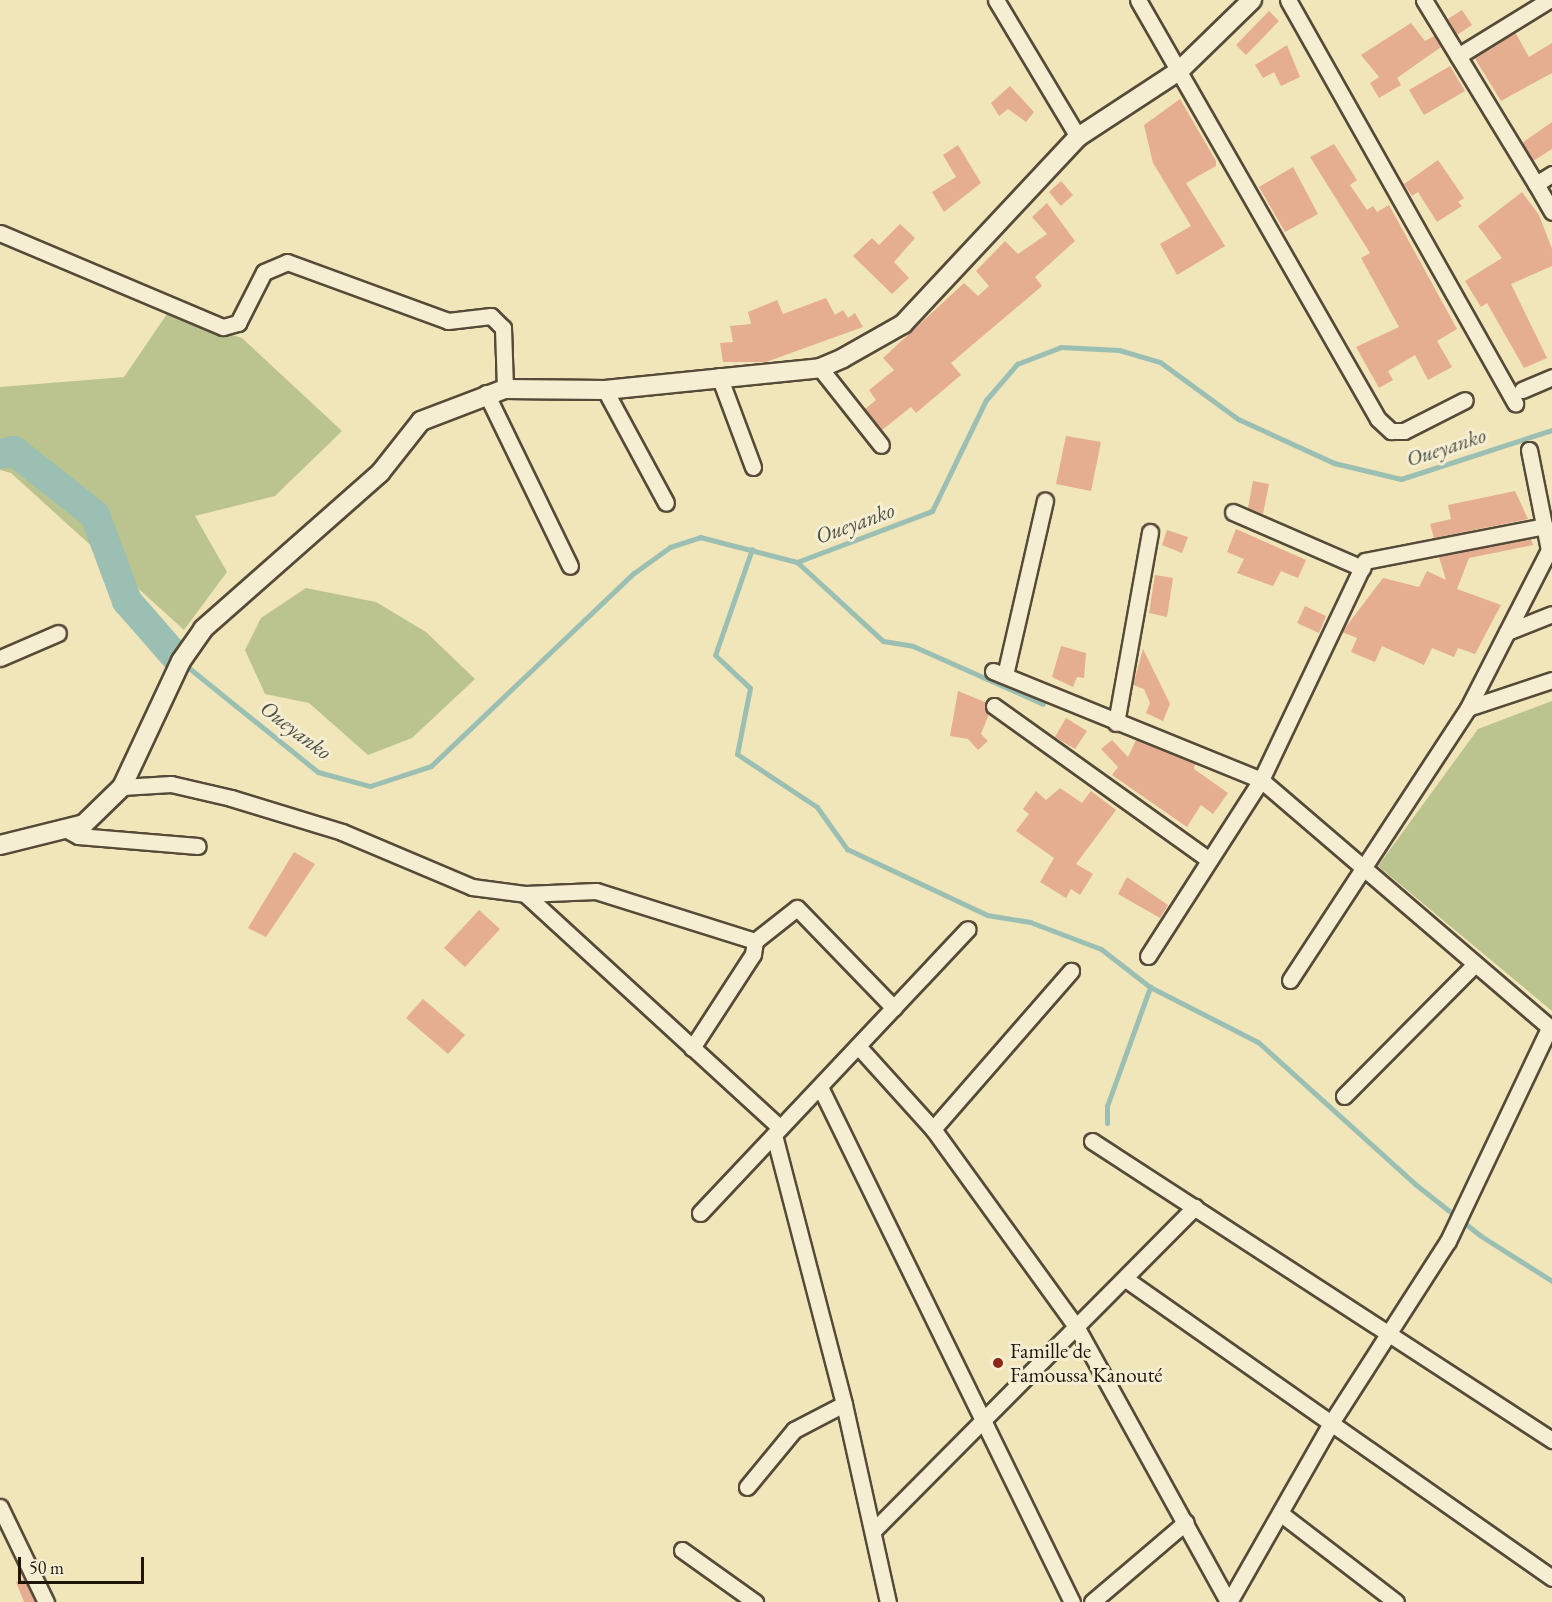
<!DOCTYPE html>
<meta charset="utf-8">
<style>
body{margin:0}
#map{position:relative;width:1552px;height:1602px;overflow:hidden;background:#f1e5ba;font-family:"EB Garamond",serif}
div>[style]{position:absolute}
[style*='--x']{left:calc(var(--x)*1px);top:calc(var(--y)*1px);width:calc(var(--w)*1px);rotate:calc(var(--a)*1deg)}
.green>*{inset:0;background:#bbc48f}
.stream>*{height:5px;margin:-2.5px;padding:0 2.5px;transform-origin:2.5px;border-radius:2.5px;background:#9bbfb3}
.river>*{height:30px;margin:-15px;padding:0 15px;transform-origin:15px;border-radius:15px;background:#9bbfb3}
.building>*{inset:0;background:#e5ae91}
.roads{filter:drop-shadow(2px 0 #564a38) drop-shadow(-2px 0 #564a38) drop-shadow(0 2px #564a38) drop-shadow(0 -2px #564a38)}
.minor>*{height:15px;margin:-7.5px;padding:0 7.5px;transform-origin:7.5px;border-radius:7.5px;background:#f6eed2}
.tertiary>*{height:18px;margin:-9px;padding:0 9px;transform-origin:9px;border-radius:9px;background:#f6eed2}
.dots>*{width:16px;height:16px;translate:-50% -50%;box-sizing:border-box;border:3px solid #f6eed2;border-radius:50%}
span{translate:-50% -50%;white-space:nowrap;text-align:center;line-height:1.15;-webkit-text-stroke:6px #f6eed2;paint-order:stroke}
.poi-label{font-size:21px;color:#22160c}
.left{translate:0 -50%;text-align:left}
.water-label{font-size:22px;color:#4c5146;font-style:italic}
.scale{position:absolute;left:18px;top:1557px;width:126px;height:27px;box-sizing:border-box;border:3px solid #22160c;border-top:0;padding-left:8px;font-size:18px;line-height:21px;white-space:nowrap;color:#22160c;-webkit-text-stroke:4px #f6eed2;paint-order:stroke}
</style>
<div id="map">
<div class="green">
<div style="clip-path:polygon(167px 314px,242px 338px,342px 431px,275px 496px,195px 516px,227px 572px,184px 630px,11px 473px,0 470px,0 387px,124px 377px)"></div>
<div style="clip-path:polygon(306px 588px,376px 602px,426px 632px,475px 679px,412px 738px,368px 755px,309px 703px,265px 694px,245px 650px,261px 618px)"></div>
<div style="clip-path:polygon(1552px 701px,1552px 1011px,1378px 866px,1478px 729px)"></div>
</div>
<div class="stream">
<div style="--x:752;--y:549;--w:112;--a:109.2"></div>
<div style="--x:715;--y:655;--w:48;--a:43.3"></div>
<div style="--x:750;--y:688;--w:67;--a:101.1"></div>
<div style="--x:737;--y:754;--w:96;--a:33.5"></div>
<div style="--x:817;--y:807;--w:52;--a:54.5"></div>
<div style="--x:847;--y:849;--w:155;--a:25.2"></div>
<div style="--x:987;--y:915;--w:44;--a:9.2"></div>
<div style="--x:1030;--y:922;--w:76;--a:20.8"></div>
<div style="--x:1101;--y:949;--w:62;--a:37.8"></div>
<div style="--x:1150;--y:987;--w:121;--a:27"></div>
<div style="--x:1258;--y:1042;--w:212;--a:42.1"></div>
<div style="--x:1415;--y:1184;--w:84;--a:38.2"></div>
<div style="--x:1481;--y:1236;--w:84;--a:32.4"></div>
<div style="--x:797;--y:562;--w:117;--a:42.6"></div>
<div style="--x:883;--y:641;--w:30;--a:9"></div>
<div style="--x:913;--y:646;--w:142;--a:24"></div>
<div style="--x:184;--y:664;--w:172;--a:38.9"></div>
<div style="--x:318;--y:772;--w:54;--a:15.1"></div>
<div style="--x:370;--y:786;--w:64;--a:-18.2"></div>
<div style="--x:431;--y:766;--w:280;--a:-43.6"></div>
<div style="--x:634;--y:573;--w:44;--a:-35.8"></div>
<div style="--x:670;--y:547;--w:32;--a:-18"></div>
<div style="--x:700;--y:537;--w:100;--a:14.5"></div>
<div style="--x:797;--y:562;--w:144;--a:-20.7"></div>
<div style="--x:932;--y:511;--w:123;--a:-64.1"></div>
<div style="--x:986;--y:400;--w:48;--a:-49.3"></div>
<div style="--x:1017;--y:364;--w:47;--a:-21.1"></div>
<div style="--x:1061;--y:347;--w:58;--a:3"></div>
<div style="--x:1119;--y:350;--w:43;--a:16.3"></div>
<div style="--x:1160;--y:362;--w:97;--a:36.2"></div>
<div style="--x:1238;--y:419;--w:106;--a:24.6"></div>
<div style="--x:1334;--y:463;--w:69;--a:13.4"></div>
<div style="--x:1401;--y:479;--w:159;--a:-18"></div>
<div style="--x:1107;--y:1123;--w:17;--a:-90"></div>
<div style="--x:1107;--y:1106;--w:127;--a:-70.1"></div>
</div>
<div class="river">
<div style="--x:0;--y:454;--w:14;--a:-12"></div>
<div style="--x:14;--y:451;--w:103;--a:38.3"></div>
<div style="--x:95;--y:515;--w:92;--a:69.6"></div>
<div style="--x:127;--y:601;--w:73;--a:48.9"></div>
</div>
<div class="building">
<div style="clip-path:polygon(1462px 10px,1472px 25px,1457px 35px,1448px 19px)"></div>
<div style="clip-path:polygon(1269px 11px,1279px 21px,1246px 55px,1236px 45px)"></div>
<div style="clip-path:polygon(1411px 23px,1425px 41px,1434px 36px,1441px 47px,1397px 78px,1401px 85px,1379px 98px,1370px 83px,1379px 77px,1361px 55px)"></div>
<div style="clip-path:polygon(1515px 32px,1529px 57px,1552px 43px,1552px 73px,1501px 101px,1474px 57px)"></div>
<div style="clip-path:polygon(1287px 45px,1300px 77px,1281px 86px,1274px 72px,1263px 78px,1255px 65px)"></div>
<div style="clip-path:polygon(1450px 66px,1465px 91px,1424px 115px,1409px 90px)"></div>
<div style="clip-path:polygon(1010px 86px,1034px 112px,1026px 122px,1008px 109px,999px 116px,991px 103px)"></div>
<div style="clip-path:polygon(1180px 99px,1216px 161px,1216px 166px,1186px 183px,1225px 246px,1177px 275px,1160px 244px,1191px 226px,1153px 163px,1144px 125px)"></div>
<div style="clip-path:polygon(1552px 122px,1552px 149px,1533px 161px,1522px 143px)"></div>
<div style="clip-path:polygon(1334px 144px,1357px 180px,1350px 185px,1367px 210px,1373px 206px,1377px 212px,1389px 205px,1457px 329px,1437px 341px,1452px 367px,1428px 380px,1415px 355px,1388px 371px,1393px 380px,1379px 388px,1356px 347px,1399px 327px,1361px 258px,1370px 253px,1310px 157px)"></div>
<div style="clip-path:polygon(958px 145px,981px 183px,944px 212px,932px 192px,956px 177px,943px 155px)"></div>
<div style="clip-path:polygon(1438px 160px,1464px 198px,1458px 202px,1462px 206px,1437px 222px,1418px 192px,1412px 196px,1404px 184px)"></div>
<div style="clip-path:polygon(1293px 167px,1318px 214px,1285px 232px,1259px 187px)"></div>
<div style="clip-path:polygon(1061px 181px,1073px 195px,1061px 206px,1049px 192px)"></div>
<div style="clip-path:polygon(1522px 192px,1539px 215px,1552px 249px,1552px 266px,1511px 284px,1547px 358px,1524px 368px,1487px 303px,1481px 307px,1465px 281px,1502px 258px,1478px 226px)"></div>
<div style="clip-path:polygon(1047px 203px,1075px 241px,1035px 277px,1042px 286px,951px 363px,961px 375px,916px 413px,911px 407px,882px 430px,865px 409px,876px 400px,869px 390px,894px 370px,883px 358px,964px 283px,978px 296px,989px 286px,976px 271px,1005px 241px,1018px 254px,1047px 234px,1032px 217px)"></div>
<div style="clip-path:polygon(900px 224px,915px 238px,894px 262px,909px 278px,892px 294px,853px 256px,872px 238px,879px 245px)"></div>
<div style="clip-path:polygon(826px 298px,835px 315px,843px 310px,848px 318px,855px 313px,863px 327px,766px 362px,723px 362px,720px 343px,733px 342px,730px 326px,751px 324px,748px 312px,777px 300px,783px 314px)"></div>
<div style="clip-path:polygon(1066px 436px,1101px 442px,1091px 491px,1056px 484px)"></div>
<div style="clip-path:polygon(1253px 481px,1269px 484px,1263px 514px,1248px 508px)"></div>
<div style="clip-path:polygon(1515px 491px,1528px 519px,1434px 538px,1430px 524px,1451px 519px,1448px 505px)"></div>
<div style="clip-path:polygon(1236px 529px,1306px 560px,1298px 578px,1281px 571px,1273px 586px,1237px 573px,1244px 559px,1227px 552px)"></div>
<div style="clip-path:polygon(1167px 530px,1188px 537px,1182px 553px,1162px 545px)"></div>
<div style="clip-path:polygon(1531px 539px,1533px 545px,1469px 558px,1457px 589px,1501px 605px,1475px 654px,1458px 648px,1454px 657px,1432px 648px,1424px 665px,1382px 646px,1375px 662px,1351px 652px,1357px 638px,1342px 632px,1383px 578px,1419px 587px,1427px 571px,1446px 580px,1439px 557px)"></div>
<div style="clip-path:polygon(1155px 575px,1173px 578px,1167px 617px,1149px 613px)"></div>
<div style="clip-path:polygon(1305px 606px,1326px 616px,1319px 633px,1297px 623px)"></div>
<div style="clip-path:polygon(1061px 646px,1086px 653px,1084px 678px,1077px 677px,1073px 687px,1052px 677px)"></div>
<div style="clip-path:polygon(1143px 649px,1170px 704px,1163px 721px,1146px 713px,1150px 703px,1144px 689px,1133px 685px)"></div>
<div style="clip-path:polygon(958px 691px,985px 702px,989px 714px,981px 734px,988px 741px,978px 750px,968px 739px,950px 736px)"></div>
<div style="clip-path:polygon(1066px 718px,1087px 731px,1075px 749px,1055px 737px)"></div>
<div style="clip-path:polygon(1112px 740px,1128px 757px,1136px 740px,1195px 764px,1194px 769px,1228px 793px,1213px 814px,1201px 805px,1187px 827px,1112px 775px,1118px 767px,1101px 749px)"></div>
<div style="clip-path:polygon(1060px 788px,1082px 803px,1091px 791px,1116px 810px,1076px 864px,1093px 874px,1080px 895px,1071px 889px,1066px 898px,1040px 882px,1054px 858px,1016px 831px,1029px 814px,1023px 809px,1036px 791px,1046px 800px)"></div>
<div style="clip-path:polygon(294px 852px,315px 864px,266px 937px,248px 928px)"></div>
<div style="clip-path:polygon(1127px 877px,1168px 905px,1160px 918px,1118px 894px)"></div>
<div style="clip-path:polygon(479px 910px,500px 929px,465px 967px,444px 948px)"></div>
<div style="clip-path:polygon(423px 999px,465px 1035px,448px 1054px,406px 1018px)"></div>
<div style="clip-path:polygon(24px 1579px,35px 1602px,24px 1602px,16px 1582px)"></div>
</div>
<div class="roads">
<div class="minor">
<div style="--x:996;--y:0;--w:160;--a:59.1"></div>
<div style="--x:1138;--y:0;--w:483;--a:60.2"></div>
<div style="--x:1378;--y:419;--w:18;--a:43"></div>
<div style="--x:1391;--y:431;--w:13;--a:0"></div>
<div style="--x:1404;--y:431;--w:68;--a:-26.9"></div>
<div style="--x:1288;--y:0;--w:463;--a:60.6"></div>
<div style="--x:1424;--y:0;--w:215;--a:58.7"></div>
<div style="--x:1458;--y:56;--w:107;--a:-31.6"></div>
<div style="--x:1552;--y:174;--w:19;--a:148"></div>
<div style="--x:1536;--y:184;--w:32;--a:60"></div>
<div style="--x:0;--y:233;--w:242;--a:22.9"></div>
<div style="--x:223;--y:327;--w:16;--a:-15"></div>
<div style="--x:238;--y:323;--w:57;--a:-63"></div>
<div style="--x:264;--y:272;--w:25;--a:-23"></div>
<div style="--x:287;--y:262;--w:171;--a:20.1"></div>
<div style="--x:448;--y:321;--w:43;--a:-6.6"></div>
<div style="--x:491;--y:316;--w:17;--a:45"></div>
<div style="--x:503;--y:328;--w:61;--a:88.1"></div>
<div style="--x:820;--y:368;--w:98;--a:51.6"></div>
<div style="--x:719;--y:376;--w:97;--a:69.5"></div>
<div style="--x:605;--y:390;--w:128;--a:61.6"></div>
<div style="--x:1522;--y:390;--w:33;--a:-23"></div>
<div style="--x:486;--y:393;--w:192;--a:64.1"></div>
<div style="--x:1233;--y:512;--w:141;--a:23.5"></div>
<div style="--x:1507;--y:632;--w:48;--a:-21.8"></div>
<div style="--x:0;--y:658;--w:63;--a:-23.3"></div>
<div style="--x:993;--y:671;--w:289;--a:22.1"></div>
<div style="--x:1261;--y:780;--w:383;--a:40.6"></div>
<div style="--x:1005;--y:675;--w:179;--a:-77.1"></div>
<div style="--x:994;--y:706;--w:264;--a:35.6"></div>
<div style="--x:1468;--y:708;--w:89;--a:-18.4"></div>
<div style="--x:1116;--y:723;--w:194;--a:-79.9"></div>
<div style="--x:122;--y:787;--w:49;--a:-3.5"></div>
<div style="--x:171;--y:784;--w:62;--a:13.1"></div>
<div style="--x:231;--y:798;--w:116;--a:17"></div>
<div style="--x:342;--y:832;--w:141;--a:22.9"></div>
<div style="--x:472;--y:887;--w:53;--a:7.5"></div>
<div style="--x:525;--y:894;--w:71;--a:-2.4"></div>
<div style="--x:596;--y:891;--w:167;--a:17.5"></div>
<div style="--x:755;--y:941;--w:53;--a:-38.2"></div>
<div style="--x:797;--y:908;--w:139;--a:45.9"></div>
<div style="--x:65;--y:829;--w:15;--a:28"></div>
<div style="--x:78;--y:836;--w:120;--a:4.8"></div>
<div style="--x:525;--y:894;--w:346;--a:42.5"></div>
<div style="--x:1148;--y:956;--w:209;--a:-57.3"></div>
<div style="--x:1261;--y:780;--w:242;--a:-64.6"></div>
<div style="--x:1365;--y:561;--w:183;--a:-11"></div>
<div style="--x:1290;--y:980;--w:325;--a:-56.8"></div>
<div style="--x:1468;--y:708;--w:178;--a:-62.9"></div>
<div style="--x:1549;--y:550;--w:102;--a:-101.3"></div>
<div style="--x:858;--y:1046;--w:112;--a:47.9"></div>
<div style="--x:933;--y:1129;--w:246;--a:54.1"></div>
<div style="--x:1077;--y:1328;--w:313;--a:61.1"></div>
<div style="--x:692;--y:1048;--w:112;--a:-57"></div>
<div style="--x:753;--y:954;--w:13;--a:-81"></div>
<div style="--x:820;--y:1087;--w:573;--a:63.93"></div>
<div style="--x:1344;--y:1096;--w:186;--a:-45.2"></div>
<div style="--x:933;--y:1129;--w:210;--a:-48.9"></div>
<div style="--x:774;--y:1135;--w:278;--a:75.4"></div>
<div style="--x:844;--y:1404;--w:203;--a:77.5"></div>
<div style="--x:1092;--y:1141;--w:549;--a:33.02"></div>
<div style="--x:700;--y:1213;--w:390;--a:-46.7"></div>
<div style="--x:1127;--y:1280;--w:519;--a:35.04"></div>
<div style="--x:747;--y:1487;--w:74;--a:-50.5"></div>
<div style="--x:794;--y:1430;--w:56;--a:-27.5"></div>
<div style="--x:0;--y:1507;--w:106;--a:64.2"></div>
<div style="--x:1280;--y:1513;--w:146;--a:37.5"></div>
<div style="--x:875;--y:1529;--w:454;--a:-45.2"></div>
<div style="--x:682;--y:1550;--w:90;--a:35.5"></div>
<div style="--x:1092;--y:1602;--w:123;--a:-40.4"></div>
<div style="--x:1229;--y:1602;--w:206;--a:-60.3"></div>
<div style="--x:1331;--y:1423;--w:216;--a:-57.3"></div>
<div style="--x:1448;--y:1241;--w:236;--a:-64.6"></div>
</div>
<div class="tertiary">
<div style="--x:0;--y:845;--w:87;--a:-14"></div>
<div style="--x:84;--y:824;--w:53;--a:-44.2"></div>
<div style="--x:122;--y:787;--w:139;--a:-64.9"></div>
<div style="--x:181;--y:661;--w:39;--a:-55"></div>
<div style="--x:203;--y:629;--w:236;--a:-41.4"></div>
<div style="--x:380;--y:473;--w:66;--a:-51.7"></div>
<div style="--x:421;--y:421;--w:90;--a:-20.9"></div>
<div style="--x:505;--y:389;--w:100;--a:0.6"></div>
<div style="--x:605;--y:390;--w:216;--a:-5.8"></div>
<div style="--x:820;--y:368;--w:25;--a:-23"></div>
<div style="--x:843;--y:358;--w:69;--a:-29.5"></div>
<div style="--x:903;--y:324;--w:256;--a:-46.9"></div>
<div style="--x:1078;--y:137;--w:121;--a:-33.2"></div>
<div style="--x:1179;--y:71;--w:102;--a:-44.2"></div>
</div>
</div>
<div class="dots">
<div style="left:998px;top:1363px;background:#8f2418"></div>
</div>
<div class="poi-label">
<span class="left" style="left:1010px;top:1363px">Famille de<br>Famoussa Kanouté</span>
</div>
<div class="water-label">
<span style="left:1446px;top:447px;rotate:-18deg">Oueyanko</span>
<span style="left:855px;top:523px;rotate:-20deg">Oueyanko</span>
<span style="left:296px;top:730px;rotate:37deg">Oueyanko</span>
</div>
<div class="scale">50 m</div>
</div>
